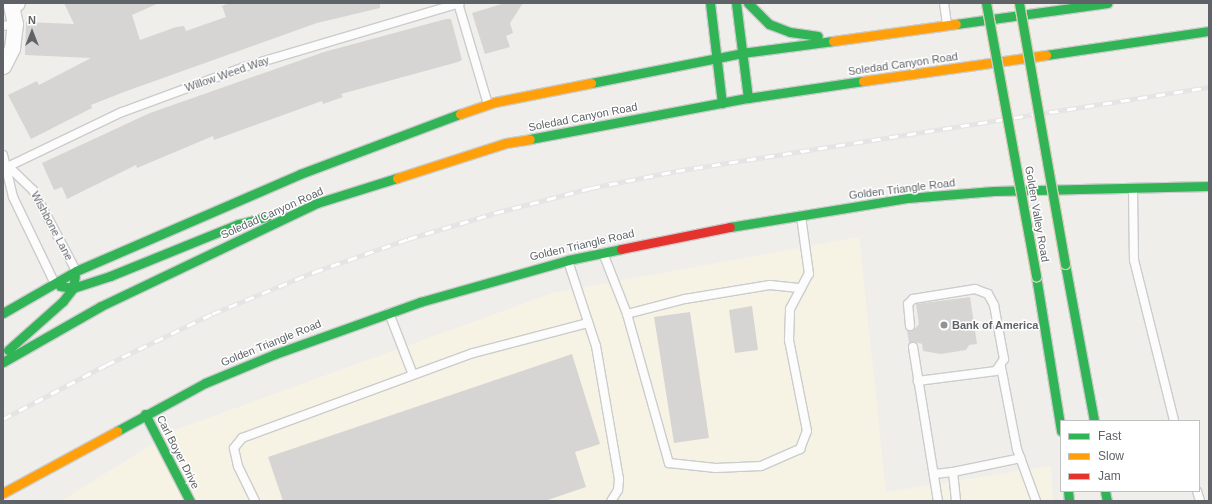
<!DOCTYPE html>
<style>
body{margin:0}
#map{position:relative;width:1212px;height:504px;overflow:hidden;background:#efeeea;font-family:Helvetica,sans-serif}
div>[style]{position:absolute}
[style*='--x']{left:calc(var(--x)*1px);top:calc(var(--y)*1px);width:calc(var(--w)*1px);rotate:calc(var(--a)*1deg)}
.commercial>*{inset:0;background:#f7f3e4}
.building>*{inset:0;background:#d6d5d3}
.roads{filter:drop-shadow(1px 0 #cbcccc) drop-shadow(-1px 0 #cbcccc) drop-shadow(0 1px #cbcccc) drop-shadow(0 -1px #cbcccc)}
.lane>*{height:8px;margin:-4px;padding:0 4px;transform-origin:4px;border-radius:4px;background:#fdfcfc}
.street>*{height:15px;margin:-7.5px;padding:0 7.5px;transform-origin:7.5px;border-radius:7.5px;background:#fdfcfc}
.fast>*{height:9px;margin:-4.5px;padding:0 4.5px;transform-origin:4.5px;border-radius:4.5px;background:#30b455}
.slow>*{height:9px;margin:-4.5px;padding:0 4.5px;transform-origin:4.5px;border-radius:4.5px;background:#ff9f0a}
.jam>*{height:9px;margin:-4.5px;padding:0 4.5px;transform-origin:4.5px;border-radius:4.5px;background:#e5322d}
.rail>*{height:4.5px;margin-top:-2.25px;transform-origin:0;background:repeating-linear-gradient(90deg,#fff 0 9px,#e4e4e4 0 18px);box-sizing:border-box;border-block:1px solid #e4e4e4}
.bridges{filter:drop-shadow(1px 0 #d7ceb8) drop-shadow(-1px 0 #d7ceb8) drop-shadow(0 1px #d7ceb8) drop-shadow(0 -1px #d7ceb8)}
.fast-bridge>*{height:9px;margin:-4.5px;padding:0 4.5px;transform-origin:4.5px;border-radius:4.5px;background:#30b455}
.dots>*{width:11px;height:11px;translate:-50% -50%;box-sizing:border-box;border:2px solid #fff;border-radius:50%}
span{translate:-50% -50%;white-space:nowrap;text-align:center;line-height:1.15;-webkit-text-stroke:3px #fff;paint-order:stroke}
.street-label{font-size:11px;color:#5f6368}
.poi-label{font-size:11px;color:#5f6368;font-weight:700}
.left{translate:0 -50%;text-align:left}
.frame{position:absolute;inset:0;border:4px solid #5f6368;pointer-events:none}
.legend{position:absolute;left:1060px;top:420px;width:140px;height:72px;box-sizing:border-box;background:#fff;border:1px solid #bfc1c3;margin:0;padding:5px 7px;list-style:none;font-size:12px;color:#5f6368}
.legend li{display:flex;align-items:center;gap:8px;height:20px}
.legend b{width:20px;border:1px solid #bfc1c3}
.north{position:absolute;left:12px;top:12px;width:40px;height:40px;-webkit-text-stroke:3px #fff;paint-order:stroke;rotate:0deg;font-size:11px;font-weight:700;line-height:16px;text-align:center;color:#5f6368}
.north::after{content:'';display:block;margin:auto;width:14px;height:18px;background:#5f6368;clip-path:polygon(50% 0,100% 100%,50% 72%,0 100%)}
</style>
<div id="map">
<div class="commercial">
<div style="clip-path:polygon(859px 237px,886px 492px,1051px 466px,1053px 501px,61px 501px,175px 430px,553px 293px)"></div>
</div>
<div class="building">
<div style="clip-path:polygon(64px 3px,159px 3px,132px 15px,140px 40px,176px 27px,184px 26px,186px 31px,226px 17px,222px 6px,229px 3px,380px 3px,380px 8px,317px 23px,124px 92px,91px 105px,92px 108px,31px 139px,8px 95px,37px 81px,39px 85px,91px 58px,25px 55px,26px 22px,74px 24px)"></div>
<div style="clip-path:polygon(505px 3px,523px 3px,510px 23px,513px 33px,506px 36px,510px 47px,485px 54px,472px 13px)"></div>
<div style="clip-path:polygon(446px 19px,451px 19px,462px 60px,458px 62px,341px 94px,343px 97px,323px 104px,322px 101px,214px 140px,213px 136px,137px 168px,136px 165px,67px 199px,62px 187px,54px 190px,42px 163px,150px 113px,324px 52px)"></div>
<div style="clip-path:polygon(970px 297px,977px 344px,969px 345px,966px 350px,941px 354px,923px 351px,922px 344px,915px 342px,909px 343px,907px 331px,913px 331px,919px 324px,916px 304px)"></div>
<div style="clip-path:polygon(752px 306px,758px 350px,735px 353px,729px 310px)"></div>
<div style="clip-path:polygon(690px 312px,709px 438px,674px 443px,654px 317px)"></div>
<div style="clip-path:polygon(572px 354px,600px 444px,575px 452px,586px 487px,545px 501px,283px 501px,268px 457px)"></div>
</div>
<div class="roads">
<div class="lane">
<div style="--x:458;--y:3;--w:105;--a:73.5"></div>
<div style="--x:944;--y:3;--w:21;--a:82"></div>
<div style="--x:3;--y:26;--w:12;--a:-9"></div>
<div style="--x:3;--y:155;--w:43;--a:76.6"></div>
<div style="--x:13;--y:197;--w:94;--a:64.2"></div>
<div style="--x:8;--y:166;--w:35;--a:44"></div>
<div style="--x:33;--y:190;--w:92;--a:62"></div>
<div style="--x:3;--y:169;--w:132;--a:-25.6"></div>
<div style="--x:122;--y:112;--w:130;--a:-20.2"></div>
<div style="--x:244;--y:67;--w:225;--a:-16.5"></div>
<div style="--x:1133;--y:190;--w:70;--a:89.2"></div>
<div style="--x:1134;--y:260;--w:166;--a:76"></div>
<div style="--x:603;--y:253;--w:66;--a:68.5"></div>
<div style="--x:627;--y:314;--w:155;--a:74.3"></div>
<div style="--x:669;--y:463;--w:47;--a:6.1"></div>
<div style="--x:716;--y:468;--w:45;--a:-2.5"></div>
<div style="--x:761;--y:466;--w:43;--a:-23.6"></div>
<div style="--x:800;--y:449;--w:19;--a:-69"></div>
<div style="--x:807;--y:431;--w:93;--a:-101.2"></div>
<div style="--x:789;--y:340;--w:31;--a:-88"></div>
<div style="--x:790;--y:309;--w:40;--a:-62"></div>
<div style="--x:809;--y:274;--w:59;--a:-97.9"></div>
<div style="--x:568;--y:261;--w:89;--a:71.8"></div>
<div style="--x:596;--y:346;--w:135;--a:80.2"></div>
<div style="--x:619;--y:479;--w:11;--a:95"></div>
<div style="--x:618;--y:490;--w:13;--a:122"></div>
<div style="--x:389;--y:313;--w:66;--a:68.8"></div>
<div style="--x:627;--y:314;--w:60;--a:-14.5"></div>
<div style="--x:685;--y:299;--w:86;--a:-9.4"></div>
<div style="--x:770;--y:285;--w:31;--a:6"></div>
<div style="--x:910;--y:326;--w:22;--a:-95"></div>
<div style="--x:908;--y:304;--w:7;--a:-45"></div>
<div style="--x:913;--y:299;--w:63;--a:-9.2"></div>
<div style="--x:975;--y:289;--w:14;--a:21"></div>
<div style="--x:988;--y:294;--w:13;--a:61"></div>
<div style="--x:994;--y:305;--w:55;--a:79.5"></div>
<div style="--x:1004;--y:359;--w:14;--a:124"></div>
<div style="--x:996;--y:371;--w:79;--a:172.7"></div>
<div style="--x:913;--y:347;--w:156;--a:80.8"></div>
<div style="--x:1001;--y:367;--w:84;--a:79"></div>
<div style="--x:1017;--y:449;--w:55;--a:69.9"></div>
<div style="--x:953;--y:472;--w:69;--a:-11.6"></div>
<div style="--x:934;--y:474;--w:19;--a:-6"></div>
<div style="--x:953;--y:472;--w:29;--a:84"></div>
<div style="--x:1197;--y:491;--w:10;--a:73"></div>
<div style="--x:255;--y:501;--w:39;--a:-116"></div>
<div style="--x:238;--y:466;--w:18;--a:-103"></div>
<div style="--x:234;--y:448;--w:13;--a:-51"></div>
<div style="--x:242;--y:438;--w:246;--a:-20.2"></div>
<div style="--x:473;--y:353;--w:119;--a:-14.6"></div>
</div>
<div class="street">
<div style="--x:3;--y:66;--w:20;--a:-63"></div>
<div style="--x:12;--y:48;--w:24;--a:-83"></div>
<div style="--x:15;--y:24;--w:19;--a:-102"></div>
<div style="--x:11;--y:5;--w:6;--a:-18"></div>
</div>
<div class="fast">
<div style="--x:710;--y:3;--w:101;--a:83.2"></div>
<div style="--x:736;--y:3;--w:96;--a:82.8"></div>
<div style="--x:748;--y:3;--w:30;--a:45"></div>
<div style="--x:769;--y:24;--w:22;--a:21"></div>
<div style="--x:790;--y:32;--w:28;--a:8"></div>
<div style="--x:956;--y:24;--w:153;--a:-7.9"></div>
<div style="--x:1046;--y:55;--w:165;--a:-8.4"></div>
<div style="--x:591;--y:83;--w:154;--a:-11.2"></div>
<div style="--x:742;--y:53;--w:92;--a:-7.5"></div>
<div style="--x:530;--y:139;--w:222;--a:-10.7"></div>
<div style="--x:748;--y:98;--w:116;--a:-8.4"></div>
<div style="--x:730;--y:227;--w:179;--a:-9.3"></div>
<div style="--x:907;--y:198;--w:87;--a:-4.6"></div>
<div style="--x:994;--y:191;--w:215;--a:-1.3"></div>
<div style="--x:1065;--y:264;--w:160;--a:79.5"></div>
<div style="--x:1036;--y:276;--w:157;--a:80.8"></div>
<div style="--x:60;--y:286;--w:13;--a:9"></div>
<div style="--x:73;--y:288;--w:39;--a:-18"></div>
<div style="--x:110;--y:276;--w:138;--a:-22.1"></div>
<div style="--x:238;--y:224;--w:30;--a:-14"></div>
<div style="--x:3;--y:313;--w:84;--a:-29.9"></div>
<div style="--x:76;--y:271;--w:244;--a:-23.4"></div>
<div style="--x:300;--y:174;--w:171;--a:-20.6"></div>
<div style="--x:8;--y:350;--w:74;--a:-41.7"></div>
<div style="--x:63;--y:301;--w:16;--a:-52"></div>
<div style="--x:73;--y:288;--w:12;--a:-81"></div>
<div style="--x:3;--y:362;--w:113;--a:-29.7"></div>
<div style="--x:101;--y:306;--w:239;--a:-25.5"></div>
<div style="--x:317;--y:203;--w:84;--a:-17.4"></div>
<div style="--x:145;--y:414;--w:98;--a:62.7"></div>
<div style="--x:117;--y:431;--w:100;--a:-28.6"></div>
<div style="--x:205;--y:383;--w:76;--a:-22.5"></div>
<div style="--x:275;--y:354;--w:154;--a:-19.7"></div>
<div style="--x:420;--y:302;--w:154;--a:-15.8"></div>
<div style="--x:568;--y:260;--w:54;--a:-11.7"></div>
<div style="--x:1068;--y:491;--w:10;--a:84"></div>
<div style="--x:1105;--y:491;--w:10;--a:79"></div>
</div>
<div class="slow">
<div style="--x:833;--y:41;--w:124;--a:-7.9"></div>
<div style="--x:863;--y:81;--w:185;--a:-8.1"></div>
<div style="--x:460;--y:114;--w:37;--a:-19"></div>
<div style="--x:495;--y:102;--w:98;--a:-11.2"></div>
<div style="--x:397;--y:178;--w:114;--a:-17.8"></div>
<div style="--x:506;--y:143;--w:24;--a:-9"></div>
<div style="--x:3;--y:493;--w:130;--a:-28.5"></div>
</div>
<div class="jam">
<div style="--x:621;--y:249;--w:111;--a:-11.4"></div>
</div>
</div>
<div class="rail">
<div style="--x:3;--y:419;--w:116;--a:-27.7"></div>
<div style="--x:106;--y:365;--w:118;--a:-25.7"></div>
<div style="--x:212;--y:314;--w:110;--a:-22.4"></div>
<div style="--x:314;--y:272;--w:100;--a:-19.3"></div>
<div style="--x:408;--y:239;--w:91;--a:-16.6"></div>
<div style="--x:495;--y:213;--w:99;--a:-14.6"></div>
<div style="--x:591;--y:188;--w:87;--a:-11.3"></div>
<div style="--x:676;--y:171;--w:540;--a:-8.96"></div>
</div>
<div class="bridges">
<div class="fast-bridge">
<div style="--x:986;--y:3;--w:278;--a:79.6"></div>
<div style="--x:1019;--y:3;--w:265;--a:80"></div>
</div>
</div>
<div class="dots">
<div style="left:944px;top:325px;background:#919496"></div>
</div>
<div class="street-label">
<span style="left:903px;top:64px;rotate:-8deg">Soledad Canyon Road</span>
<span style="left:227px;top:74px;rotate:-19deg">Willow Weed Way</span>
<span style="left:583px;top:117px;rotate:-11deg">Soledad Canyon Road</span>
<span style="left:902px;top:189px;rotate:-7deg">Golden Triangle Road</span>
<span style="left:272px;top:213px;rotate:-24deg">Soledad Canyon Road</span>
<span style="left:1037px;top:214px;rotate:80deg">Golden Valley Road</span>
<span style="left:52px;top:226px;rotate:62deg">Wishbone Lane</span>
<span style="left:582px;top:245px;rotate:-13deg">Golden Triangle Road</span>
<span style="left:271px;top:343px;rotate:-22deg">Golden Triangle Road</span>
<span style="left:178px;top:452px;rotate:63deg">Carl Boyer Drive</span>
</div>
<div class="poi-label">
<span class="left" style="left:952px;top:325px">Bank of America</span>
</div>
<div class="frame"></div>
<ul class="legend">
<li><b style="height:5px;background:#30b455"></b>Fast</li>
<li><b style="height:5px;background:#ff9f0a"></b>Slow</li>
<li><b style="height:5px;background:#e5322d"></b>Jam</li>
</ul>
<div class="north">N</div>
</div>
